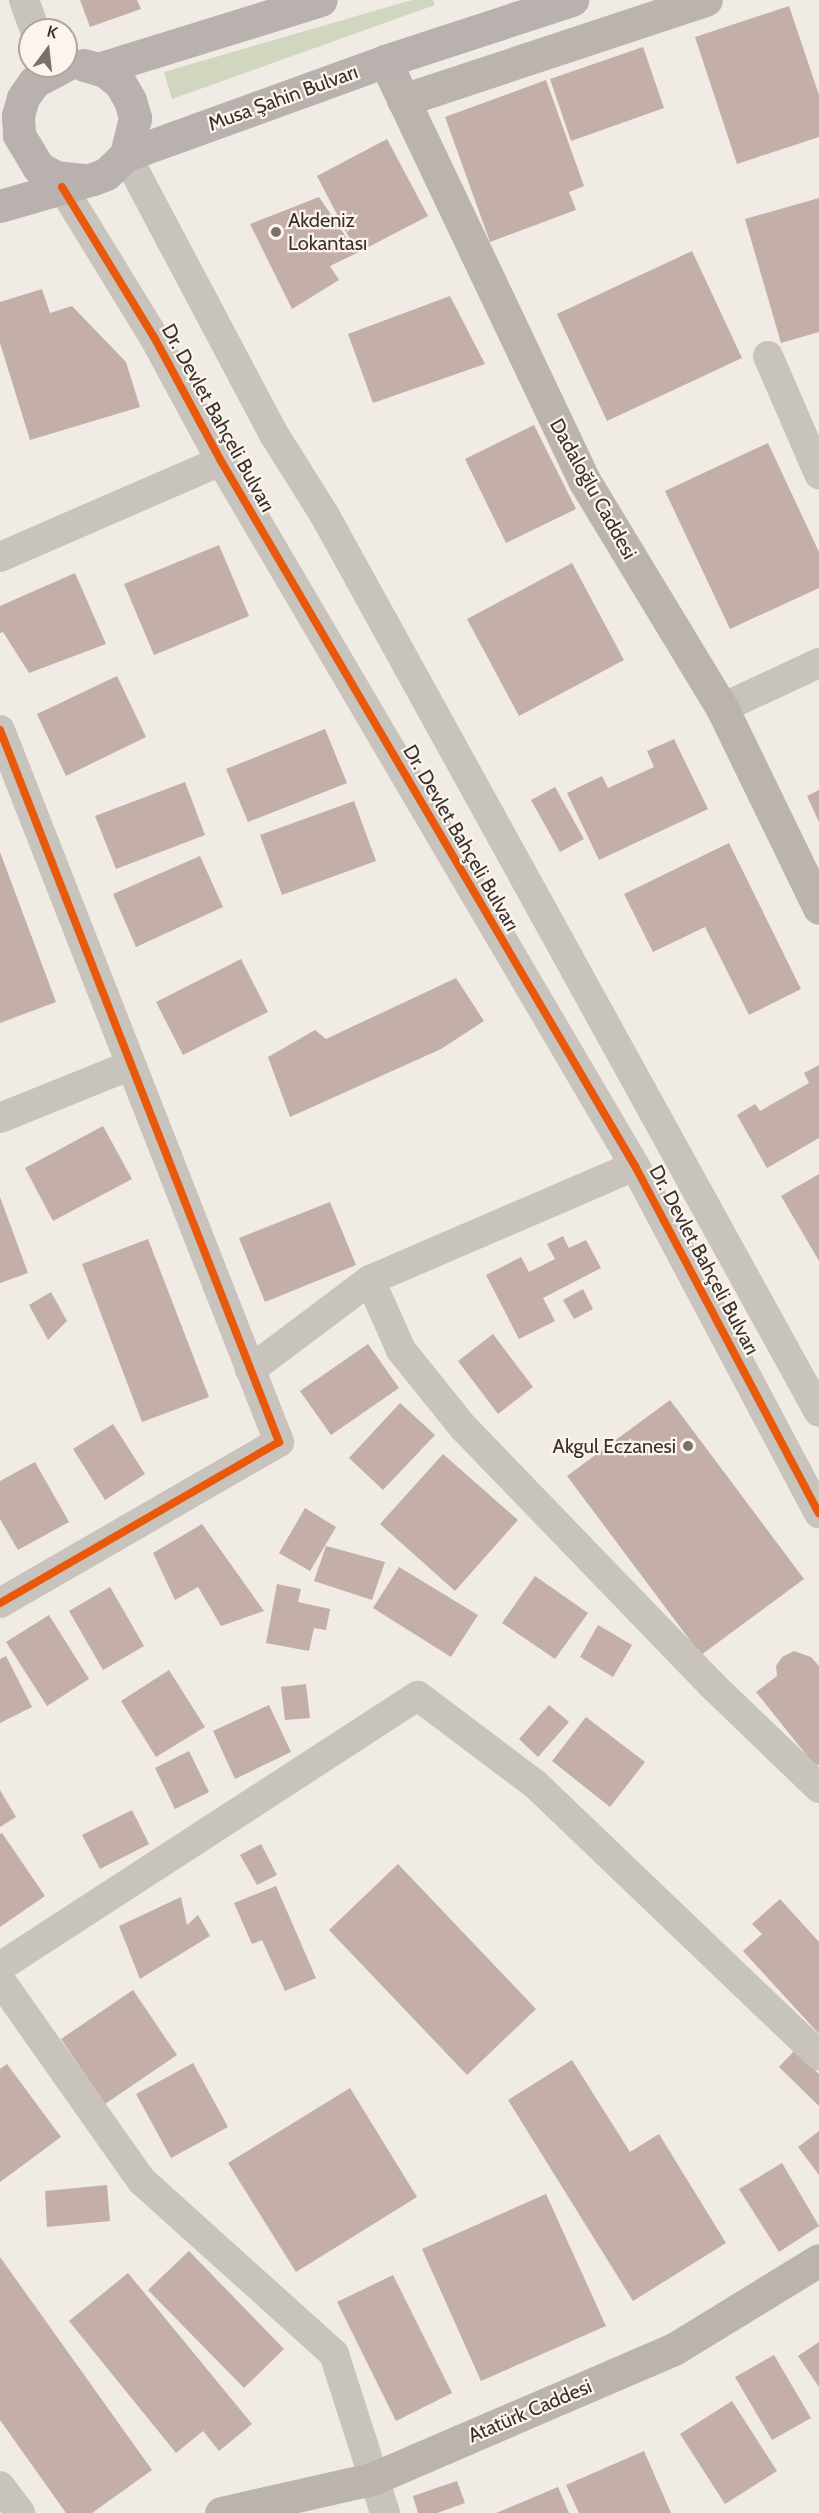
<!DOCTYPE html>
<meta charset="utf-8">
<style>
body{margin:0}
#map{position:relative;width:819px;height:2513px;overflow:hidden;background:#f0ebe5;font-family:Cabin,sans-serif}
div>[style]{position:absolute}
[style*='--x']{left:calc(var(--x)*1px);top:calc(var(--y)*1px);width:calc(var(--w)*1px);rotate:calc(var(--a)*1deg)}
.green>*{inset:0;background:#d1d6bf}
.building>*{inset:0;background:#c3afa7}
.street>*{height:30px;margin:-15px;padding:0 15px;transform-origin:15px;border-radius:15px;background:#c9c3be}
.secondary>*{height:33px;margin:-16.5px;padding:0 16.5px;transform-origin:16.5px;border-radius:16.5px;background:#bab3ae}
.primary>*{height:33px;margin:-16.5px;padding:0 16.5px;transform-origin:16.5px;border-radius:16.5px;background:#b8b1ad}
.cycleway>*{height:8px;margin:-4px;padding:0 4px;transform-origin:4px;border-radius:4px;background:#e8590c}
.dots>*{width:16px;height:16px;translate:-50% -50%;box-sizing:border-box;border:3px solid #fbf5ee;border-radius:50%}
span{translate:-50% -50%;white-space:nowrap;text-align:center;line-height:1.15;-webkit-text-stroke:4.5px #fbf5ee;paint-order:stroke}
.street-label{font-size:20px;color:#3b302b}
.poi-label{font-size:20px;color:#3b302b}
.left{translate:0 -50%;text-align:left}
.right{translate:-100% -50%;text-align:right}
.north{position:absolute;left:18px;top:18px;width:60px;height:60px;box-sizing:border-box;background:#fbf5ee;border:2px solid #aea6a0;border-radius:50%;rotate:15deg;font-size:16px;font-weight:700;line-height:24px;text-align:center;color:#3b302b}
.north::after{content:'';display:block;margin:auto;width:21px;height:27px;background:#7a716c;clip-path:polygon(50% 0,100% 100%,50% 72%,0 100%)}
</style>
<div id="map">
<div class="green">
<div style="clip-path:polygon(412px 0,433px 0,435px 5px,172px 99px,164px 72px)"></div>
</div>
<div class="building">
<div style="clip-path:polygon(80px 0,137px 0,141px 9px,90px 27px)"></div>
<div style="clip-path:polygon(789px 6px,819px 95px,819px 137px,737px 164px,695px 37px)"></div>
<div style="clip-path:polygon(643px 47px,664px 108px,571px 141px,550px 79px)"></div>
<div style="clip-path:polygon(546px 80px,584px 186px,569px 192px,576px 210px,490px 242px,445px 117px)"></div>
<div style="clip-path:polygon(387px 139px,428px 216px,357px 253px,317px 176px)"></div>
<div style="clip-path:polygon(319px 197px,357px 253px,330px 266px,339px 280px,292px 309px,250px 224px)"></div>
<div style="clip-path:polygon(819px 198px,819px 332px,781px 343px,745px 219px)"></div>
<div style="clip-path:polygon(692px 251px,742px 358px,607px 421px,557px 314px)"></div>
<div style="clip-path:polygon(42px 289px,50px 313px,72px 306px,126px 362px,140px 407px,30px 440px,0 343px,0 302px)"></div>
<div style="clip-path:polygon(450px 296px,485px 364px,373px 403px,348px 334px)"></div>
<div style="clip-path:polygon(534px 425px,576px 509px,506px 543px,465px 459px)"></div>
<div style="clip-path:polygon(768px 443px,819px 552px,819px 588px,730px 629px,665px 491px)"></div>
<div style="clip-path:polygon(219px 545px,249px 616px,154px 655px,124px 584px)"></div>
<div style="clip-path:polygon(572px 563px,624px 660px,519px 716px,467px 619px)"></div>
<div style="clip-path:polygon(75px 573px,106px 644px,29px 673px,3px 632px,0 633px,0 606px)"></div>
<div style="clip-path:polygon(117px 676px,146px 737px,66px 776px,37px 714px)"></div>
<div style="clip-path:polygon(325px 729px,347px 783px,248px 822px,226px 769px)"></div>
<div style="clip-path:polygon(674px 739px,708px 809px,599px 860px,567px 793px,602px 776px,608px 788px,654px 767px,647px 751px)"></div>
<div style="clip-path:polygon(185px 782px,205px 835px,116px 869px,95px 816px)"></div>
<div style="clip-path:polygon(555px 787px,584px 839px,560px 852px,531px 800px)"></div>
<div style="clip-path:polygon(819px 790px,819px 822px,807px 796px)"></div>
<div style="clip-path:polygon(354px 801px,376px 861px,282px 895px,260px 835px)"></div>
<div style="clip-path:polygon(729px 843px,801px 989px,749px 1015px,705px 927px,653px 952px,624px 894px)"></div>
<div style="clip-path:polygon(0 852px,56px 1002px,0 1023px)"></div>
<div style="clip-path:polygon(200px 856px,223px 907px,136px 947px,113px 894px)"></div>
<div style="clip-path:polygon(241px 959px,268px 1012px,183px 1055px,156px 1002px)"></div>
<div style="clip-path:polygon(456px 978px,484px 1021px,441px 1049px,290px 1117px,268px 1057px,315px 1030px,326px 1039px)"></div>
<div style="clip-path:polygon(819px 1065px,819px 1138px,767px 1168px,737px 1115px,755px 1104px,760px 1111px,809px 1083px,804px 1073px)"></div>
<div style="clip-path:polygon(103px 1126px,132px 1179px,53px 1221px,25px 1168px)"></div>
<div style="clip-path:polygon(819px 1174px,819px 1261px,781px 1196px)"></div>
<div style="clip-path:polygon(0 1197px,28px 1273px,0 1283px)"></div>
<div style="clip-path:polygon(330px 1202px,356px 1265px,265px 1302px,239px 1238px)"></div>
<div style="clip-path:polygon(563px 1236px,569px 1248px,586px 1240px,601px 1268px,543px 1298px,555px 1321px,519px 1339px,486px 1275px,521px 1257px,529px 1272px,555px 1259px,547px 1244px)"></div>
<div style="clip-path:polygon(148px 1239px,209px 1397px,142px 1422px,82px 1264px)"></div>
<div style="clip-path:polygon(583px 1289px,593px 1309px,574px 1319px,563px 1300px)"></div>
<div style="clip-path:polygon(51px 1292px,67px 1321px,48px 1340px,29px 1305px)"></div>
<div style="clip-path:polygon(493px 1334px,533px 1387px,498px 1414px,458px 1361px)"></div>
<div style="clip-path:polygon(368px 1344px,399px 1388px,331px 1435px,300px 1391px)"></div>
<div style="clip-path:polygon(670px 1400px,804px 1579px,701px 1655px,567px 1476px)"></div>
<div style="clip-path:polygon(400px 1403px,435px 1435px,383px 1490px,349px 1458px)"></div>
<div style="clip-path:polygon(113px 1424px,145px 1474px,105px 1500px,73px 1449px)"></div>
<div style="clip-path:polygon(443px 1454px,518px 1520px,455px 1591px,380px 1524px)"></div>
<div style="clip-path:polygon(35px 1462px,69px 1522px,18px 1550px,0 1519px,0 1481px)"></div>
<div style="clip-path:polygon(305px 1508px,336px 1527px,310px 1571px,279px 1553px)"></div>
<div style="clip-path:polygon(202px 1524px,264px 1611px,221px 1626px,198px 1587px,175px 1600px,153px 1553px)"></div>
<div style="clip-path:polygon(326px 1546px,385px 1562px,372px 1600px,314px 1581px)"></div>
<div style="clip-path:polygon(399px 1567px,478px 1615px,451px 1657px,373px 1608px)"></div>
<div style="clip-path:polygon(535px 1576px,588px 1613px,555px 1659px,502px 1623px)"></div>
<div style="clip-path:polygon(277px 1584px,301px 1589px,298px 1602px,330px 1609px,326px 1630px,314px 1628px,309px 1651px,266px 1643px)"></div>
<div style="clip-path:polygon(110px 1587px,144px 1646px,103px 1670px,69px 1611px)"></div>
<div style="clip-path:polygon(49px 1615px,89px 1679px,47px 1706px,6px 1642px)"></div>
<div style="clip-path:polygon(598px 1625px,632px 1645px,613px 1677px,580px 1657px)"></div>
<div style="clip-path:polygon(794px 1651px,811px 1657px,819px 1666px,819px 1764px,816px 1767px,756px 1692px,777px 1676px,776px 1666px,782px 1657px)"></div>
<div style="clip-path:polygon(6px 1656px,32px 1707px,0 1723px,0 1659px)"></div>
<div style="clip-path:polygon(169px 1670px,205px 1727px,156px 1757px,121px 1701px)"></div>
<div style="clip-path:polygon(306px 1684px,310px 1718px,285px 1720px,281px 1687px)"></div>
<div style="clip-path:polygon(269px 1705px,291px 1752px,235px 1779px,213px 1731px)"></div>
<div style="clip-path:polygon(549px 1705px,569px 1722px,538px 1757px,519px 1739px)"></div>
<div style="clip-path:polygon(586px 1717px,645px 1762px,610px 1807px,552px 1761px)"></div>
<div style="clip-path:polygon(189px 1751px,209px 1792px,175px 1809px,155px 1768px)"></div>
<div style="clip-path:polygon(0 1790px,16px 1817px,0 1827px)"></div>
<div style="clip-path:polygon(132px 1810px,149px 1844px,100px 1869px,82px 1835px)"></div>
<div style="clip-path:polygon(2px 1833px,45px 1896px,0 1927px,0 1834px)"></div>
<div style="clip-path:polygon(261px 1844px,277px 1875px,257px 1885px,240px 1855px)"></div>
<div style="clip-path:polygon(398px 1864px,536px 2009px,467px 2075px,329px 1930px)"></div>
<div style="clip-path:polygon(276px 1886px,316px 1978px,285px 1991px,262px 1940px,252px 1944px,234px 1903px)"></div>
<div style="clip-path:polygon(181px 1897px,187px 1925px,198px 1915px,210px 1936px,140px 1979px,119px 1926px)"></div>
<div style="clip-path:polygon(780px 1899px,819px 1942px,819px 2034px,743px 1951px,762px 1934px,752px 1924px)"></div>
<div style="clip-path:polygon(133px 1990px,177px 2055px,105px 2104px,61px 2039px)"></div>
<div style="clip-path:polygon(795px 2050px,819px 2074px,819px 2106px,779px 2067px)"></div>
<div style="clip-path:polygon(572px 2060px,630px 2152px,659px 2134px,726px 2243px,633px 2301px,508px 2100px)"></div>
<div style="clip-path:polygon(193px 2063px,228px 2127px,171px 2158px,136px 2094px)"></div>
<div style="clip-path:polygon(7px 2064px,61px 2137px,0 2182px,0 2069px)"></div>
<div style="clip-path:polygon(350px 2088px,417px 2197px,296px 2272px,228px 2163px)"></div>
<div style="clip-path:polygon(819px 2131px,819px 2175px,798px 2147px)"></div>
<div style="clip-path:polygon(782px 2163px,819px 2226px,779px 2252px,739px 2189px)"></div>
<div style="clip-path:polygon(107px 2185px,110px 2221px,47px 2227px,45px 2191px)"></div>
<div style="clip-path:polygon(546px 2194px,606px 2326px,481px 2381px,422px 2249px)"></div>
<div style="clip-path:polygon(189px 2251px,284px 2349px,244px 2388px,148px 2290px)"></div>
<div style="clip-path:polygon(0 2257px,152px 2470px,92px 2513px,66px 2513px,0 2420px)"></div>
<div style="clip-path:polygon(128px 2273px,252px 2424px,219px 2451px,203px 2431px,176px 2453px,69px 2321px)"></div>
<div style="clip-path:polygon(393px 2275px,452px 2393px,396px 2421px,337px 2302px)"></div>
<div style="clip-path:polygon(819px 2342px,819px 2387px,798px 2356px)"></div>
<div style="clip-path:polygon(774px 2355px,811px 2418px,772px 2440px,735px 2377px)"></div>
<div style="clip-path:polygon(732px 2401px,777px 2471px,725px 2504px,680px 2434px)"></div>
<div style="clip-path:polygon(644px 2451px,671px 2513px,579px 2513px,566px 2485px)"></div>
<div style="clip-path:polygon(457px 2481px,465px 2503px,437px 2513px,418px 2513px,413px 2496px)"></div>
<div style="clip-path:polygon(558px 2487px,569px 2513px,496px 2513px)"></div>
</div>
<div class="street">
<div style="--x:24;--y:0;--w:32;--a:70"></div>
<div style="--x:126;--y:155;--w:318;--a:62.1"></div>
<div style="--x:275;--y:436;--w:92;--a:57.9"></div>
<div style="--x:324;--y:514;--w:1025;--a:61.14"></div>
<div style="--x:62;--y:187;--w:176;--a:58.5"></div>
<div style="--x:154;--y:337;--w:141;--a:61.6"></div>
<div style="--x:221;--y:461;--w:818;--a:59.58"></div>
<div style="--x:635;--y:1166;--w:393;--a:62.1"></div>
<div style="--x:768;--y:356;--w:129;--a:66.6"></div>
<div style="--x:0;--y:557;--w:241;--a:-23.5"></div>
<div style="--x:722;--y:708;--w:107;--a:-24.9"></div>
<div style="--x:0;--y:730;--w:765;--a:68.6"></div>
<div style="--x:279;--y:1442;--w:322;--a:150"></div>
<div style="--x:0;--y:1118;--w:139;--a:-22"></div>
<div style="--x:370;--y:1280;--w:77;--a:66.1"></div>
<div style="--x:401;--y:1350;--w:99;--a:51.2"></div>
<div style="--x:463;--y:1427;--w:357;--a:46"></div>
<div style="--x:711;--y:1684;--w:150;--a:43.9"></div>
<div style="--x:250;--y:1370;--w:150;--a:-36.9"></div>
<div style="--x:370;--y:1280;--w:288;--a:-23.3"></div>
<div style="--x:0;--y:1967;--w:498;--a:-33"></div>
<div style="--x:418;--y:1696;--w:148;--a:37"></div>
<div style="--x:536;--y:1785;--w:391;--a:43.7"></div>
<div style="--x:0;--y:1980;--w:246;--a:54.8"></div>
<div style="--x:142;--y:2181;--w:258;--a:42"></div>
<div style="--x:334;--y:2354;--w:167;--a:72.2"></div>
<div style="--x:0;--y:2486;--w:34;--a:53"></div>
</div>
<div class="secondary">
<div style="--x:385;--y:61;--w:466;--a:64.6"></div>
<div style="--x:585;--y:482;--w:264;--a:58.8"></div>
<div style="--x:722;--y:708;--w:222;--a:64.1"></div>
<div style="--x:403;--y:100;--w:319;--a:-18.3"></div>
<div style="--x:221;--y:2513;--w:155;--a:-12.7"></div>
<div style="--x:372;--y:2479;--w:329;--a:-23.3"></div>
<div style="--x:674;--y:2349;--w:170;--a:-31.5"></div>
</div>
<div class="primary">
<div style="--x:84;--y:65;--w:22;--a:16"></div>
<div style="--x:105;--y:71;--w:19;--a:39"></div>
<div style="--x:120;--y:83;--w:20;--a:60"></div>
<div style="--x:130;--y:100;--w:19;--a:74"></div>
<div style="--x:135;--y:118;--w:38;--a:104"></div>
<div style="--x:64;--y:66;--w:34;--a:152"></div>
<div style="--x:34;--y:82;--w:19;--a:125"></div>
<div style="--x:23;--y:98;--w:19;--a:106"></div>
<div style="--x:18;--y:116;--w:19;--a:87"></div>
<div style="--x:19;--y:135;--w:37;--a:59"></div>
<div style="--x:38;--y:167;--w:20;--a:30"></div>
<div style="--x:55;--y:177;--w:28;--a:6"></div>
<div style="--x:98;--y:69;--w:233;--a:-17.2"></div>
<div style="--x:0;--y:206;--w:97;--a:-16.2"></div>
<div style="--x:93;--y:179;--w:14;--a:-21"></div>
<div style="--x:106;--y:174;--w:28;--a:-44"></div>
<div style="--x:126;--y:155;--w:276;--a:-19.9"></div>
<div style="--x:385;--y:61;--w:197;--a:-18.1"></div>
</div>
<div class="cycleway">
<div style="--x:62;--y:187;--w:176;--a:58.5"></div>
<div style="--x:154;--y:337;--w:141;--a:61.6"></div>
<div style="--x:221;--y:461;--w:818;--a:59.58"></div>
<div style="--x:635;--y:1166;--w:393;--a:62.1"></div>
<div style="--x:0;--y:730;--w:765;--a:68.6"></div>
<div style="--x:279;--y:1442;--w:322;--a:150"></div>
</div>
<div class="dots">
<div style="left:276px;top:232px;background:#7a716c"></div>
<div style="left:688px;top:1446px;background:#7a716c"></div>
</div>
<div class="street-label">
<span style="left:283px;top:98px;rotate:-20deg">Musa Şahin Bulvarı</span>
<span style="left:218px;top:418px;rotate:61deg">Dr. Devlet Bahçeli Bulvarı</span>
<span style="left:593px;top:489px;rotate:61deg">Dadaloğlu Caddesi</span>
<span style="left:461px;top:838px;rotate:60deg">Dr. Devlet Bahçeli Bulvarı</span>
<span style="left:704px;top:1260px;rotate:62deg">Dr. Devlet Bahçeli Bulvarı</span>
<span style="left:530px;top:2411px;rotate:-23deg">Atatürk Caddesi</span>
</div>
<div class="poi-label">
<span class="left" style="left:288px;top:232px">Akdeniz<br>Lokantası</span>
<span class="right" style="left:676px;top:1446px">Akgul Eczanesi</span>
</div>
<div class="north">K</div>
</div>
